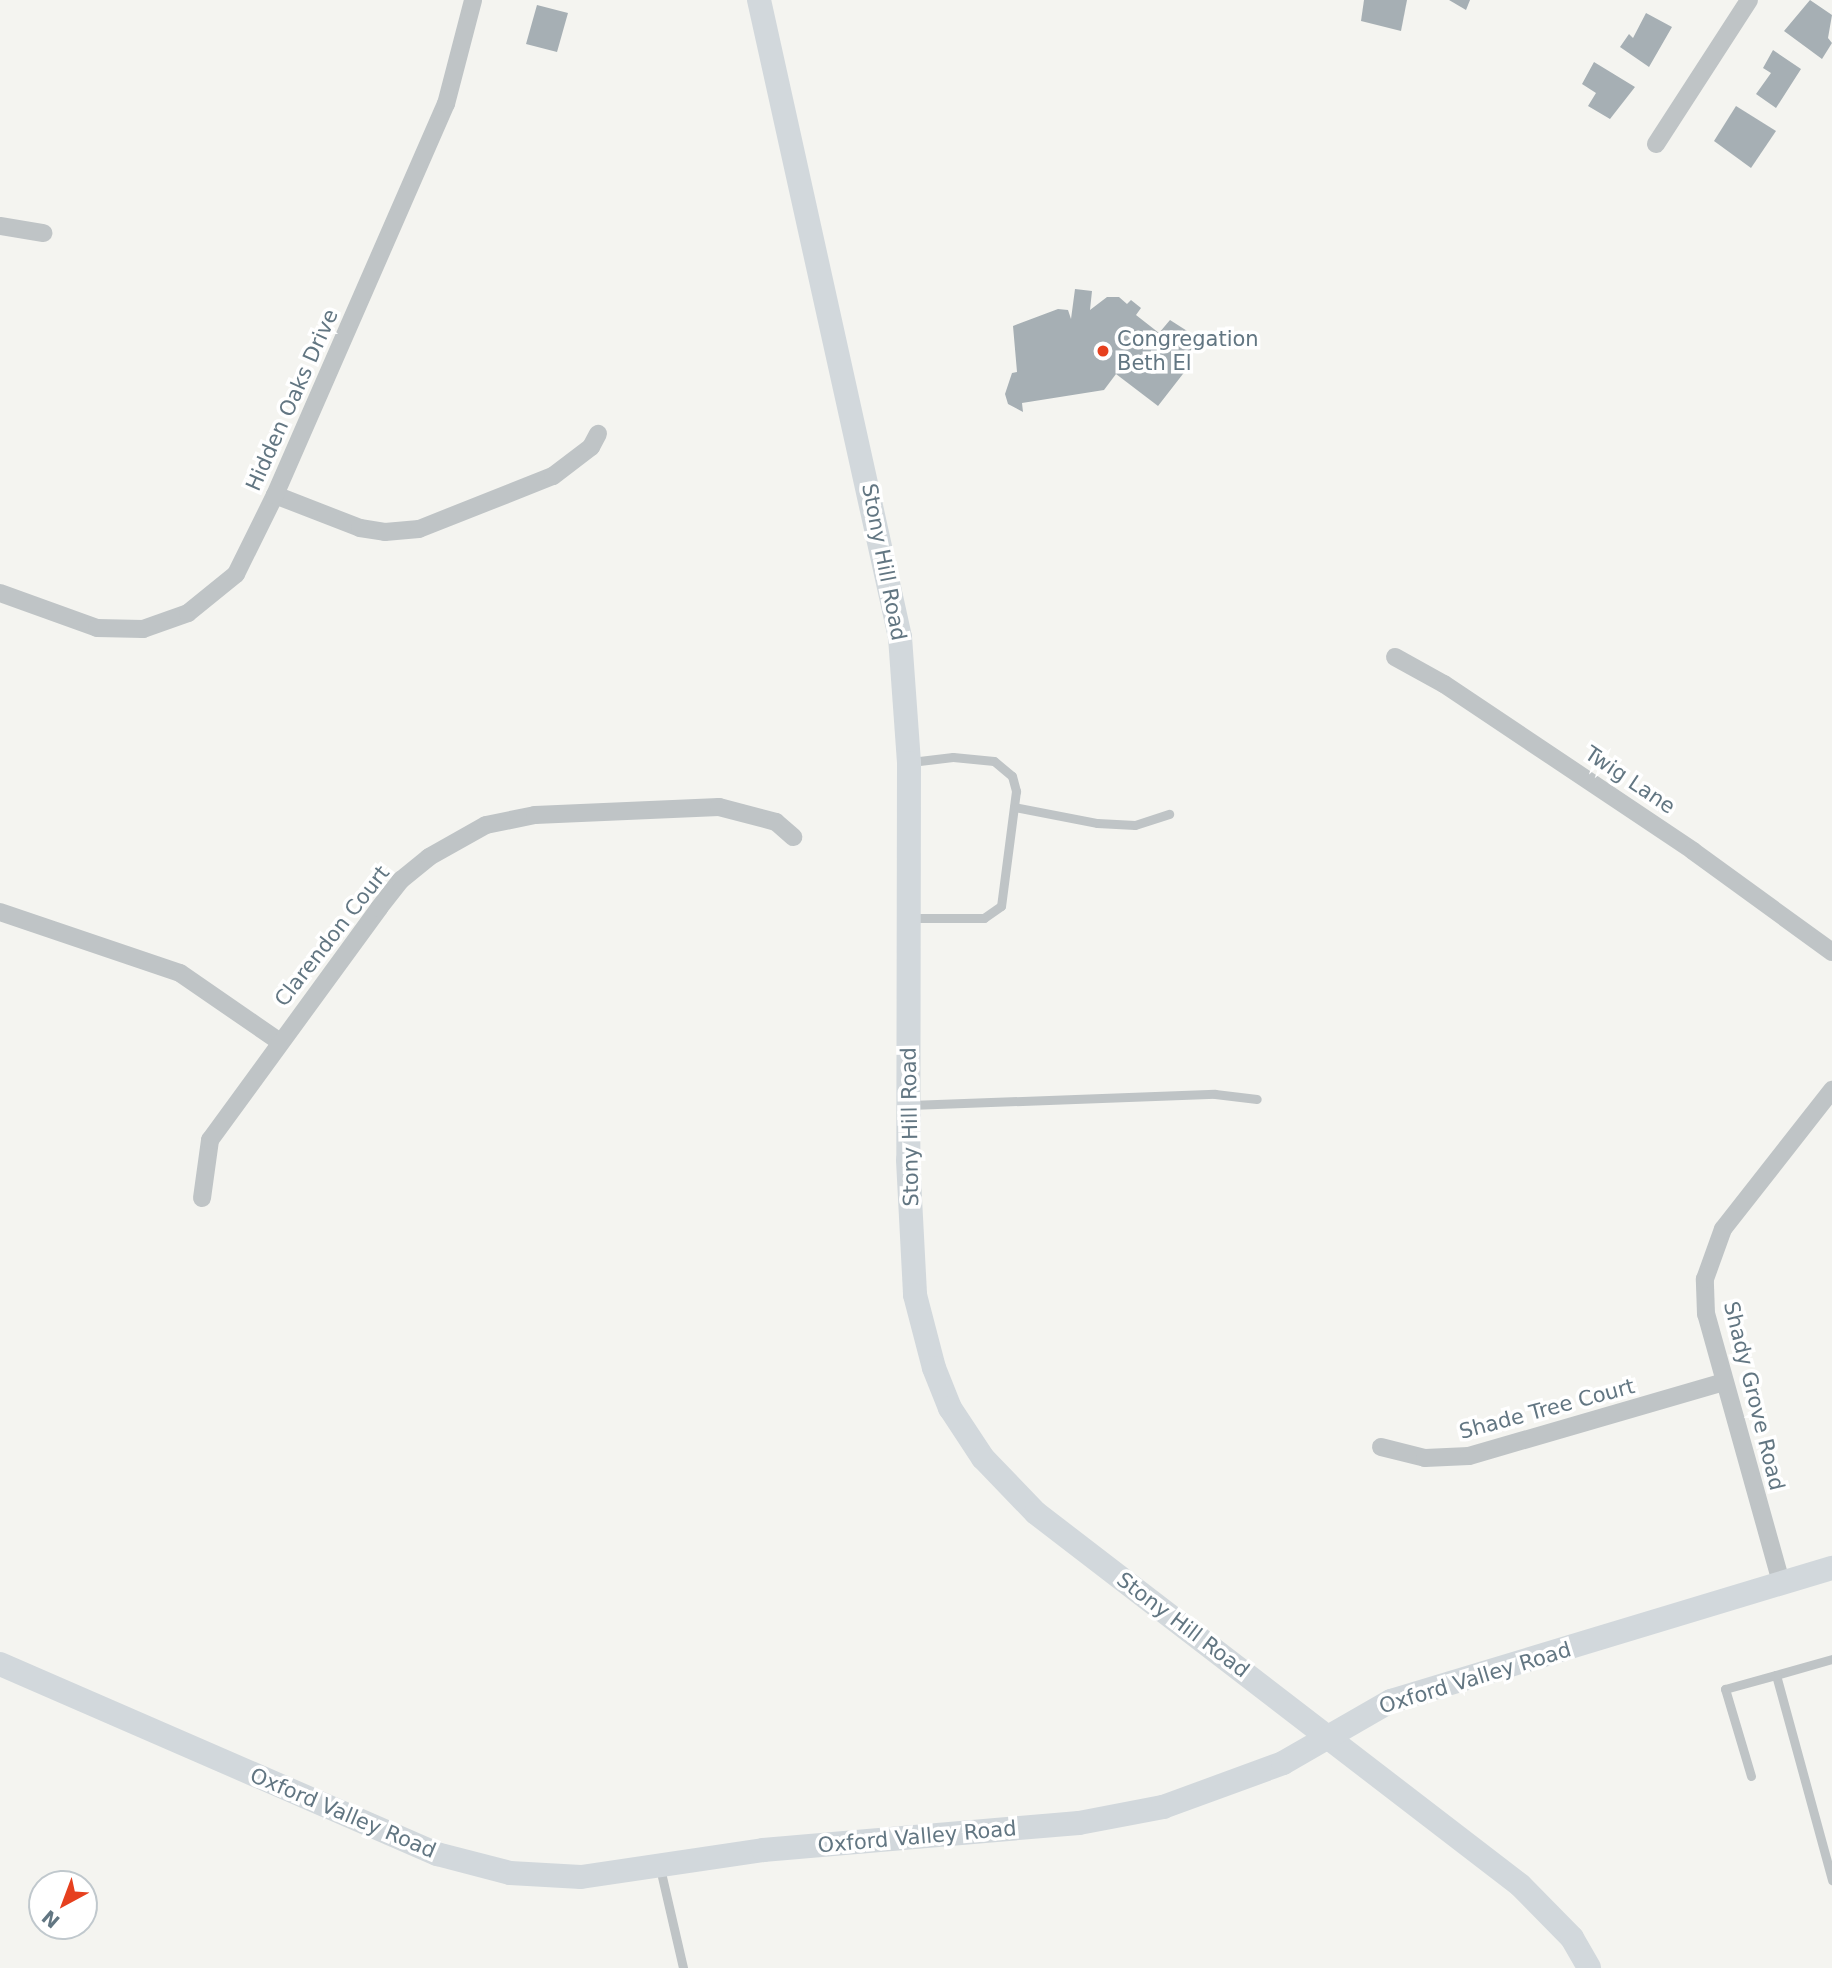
<!DOCTYPE html>
<style>
body{margin:0}
#map{position:relative;width:1832px;height:1968px;overflow:hidden;background:#f4f4f0;font-family:"DejaVu Sans",sans-serif}
div>[style]{position:absolute}
[style*='--x']{left:calc(var(--x)*1px);top:calc(var(--y)*1px);width:calc(var(--w)*1px);rotate:calc(var(--a)*1deg)}
.building>*{inset:0;background:#a6afb4}
.lane>*{height:9px;margin:-4.5px;padding:0 4.5px;transform-origin:4.5px;border-radius:4.5px;background:#bfc4c6}
.street>*{height:18px;margin:-9px;padding:0 9px;transform-origin:9px;border-radius:9px;background:#bfc4c6}
.secondary>*{height:24px;margin:-12px;padding:0 12px;transform-origin:12px;border-radius:12px;background:#d2d8dc}
.dots>*{width:19px;height:19px;translate:-50% -50%;box-sizing:border-box;border:4px solid #fff;border-radius:50%}
span{translate:-50% -50%;white-space:nowrap;text-align:center;line-height:1.15;-webkit-text-stroke:7px #fff;paint-order:stroke}
.poi-label{font-size:21px;color:#627682}
.left{translate:0 -50%;text-align:left}
.street-label{font-size:21px;color:#627682}
.north{position:absolute;left:28px;top:1870px;width:70px;height:70px;box-sizing:border-box;background:#fff;border:2px solid #c0c8cd;border-radius:50%;rotate:221deg;font-size:19px;font-weight:700;line-height:28px;text-align:center;color:#627682}
.north::after{content:'';display:block;margin:auto;width:24px;height:32px;background:#e6401e;clip-path:polygon(50% 0,100% 100%,50% 72%,0 100%)}
</style>
<div id="map">
<div class="building">
<div style="clip-path:polygon(1364px 0,1407px 0,1401px 31px,1361px 21px)"></div>
<div style="clip-path:polygon(1449px 0,1470px 0,1466px 10px)"></div>
<div style="clip-path:polygon(1810px 0,1832px 15px,1828px 38px,1832px 43px,1822px 59px,1784px 31px)"></div>
<div style="clip-path:polygon(537px 5px,568px 13px,557px 52px,526px 44px)"></div>
<div style="clip-path:polygon(1646px 13px,1672px 27px,1649px 67px,1620px 47px,1629px 34px,1633px 38px)"></div>
<div style="clip-path:polygon(1773px 50px,1801px 69px,1776px 108px,1756px 94px,1771px 73px,1763px 68px)"></div>
<div style="clip-path:polygon(1594px 62px,1635px 87px,1610px 119px,1588px 106px,1596px 93px,1582px 84px)"></div>
<div style="clip-path:polygon(1736px 106px,1776px 131px,1751px 168px,1714px 141px)"></div>
<div style="clip-path:polygon(1075px 289px,1092px 291px,1090px 310px,1107px 297px,1119px 297px,1127px 304px,1131px 300px,1141px 308px,1136px 315px,1159px 333px,1170px 320px,1195px 336px,1197px 342px,1187px 356px,1193px 361px,1158px 406px,1116px 374px,1104px 390px,1022px 403px,1023px 412px,1008px 404px,1005px 394px,1012px 373px,1017px 372px,1013px 326px,1058px 309px,1068px 310px,1071px 319px)"></div>
</div>
<div class="lane">
<div style="--x:911;--y:762;--w:42;--a:-6.8"></div>
<div style="--x:953;--y:757;--w:41;--a:5.6"></div>
<div style="--x:994;--y:761;--w:23;--a:40"></div>
<div style="--x:1012;--y:776;--w:16;--a:75"></div>
<div style="--x:1016;--y:791;--w:116;--a:97.4"></div>
<div style="--x:1001;--y:906;--w:21;--a:145"></div>
<div style="--x:984;--y:918;--w:72;--a:180"></div>
<div style="--x:1014;--y:807;--w:85;--a:10.9"></div>
<div style="--x:1097;--y:823;--w:38;--a:3"></div>
<div style="--x:1135;--y:825;--w:36;--a:-18"></div>
<div style="--x:910;--y:1105;--w:305;--a:-2.1"></div>
<div style="--x:1215;--y:1094;--w:42;--a:6.8"></div>
<div style="--x:1832;--y:1659;--w:58;--a:164.1"></div>
<div style="--x:1776;--y:1675;--w:213;--a:74.7"></div>
<div style="--x:1751;--y:1776;--w:91;--a:-106.6"></div>
<div style="--x:1725;--y:1689;--w:53;--a:-15.4"></div>
<div style="--x:660;--y:1868;--w:103;--a:77"></div>
</div>
<div class="street">
<div style="--x:1656;--y:144;--w:171;--a:-57.1"></div>
<div style="--x:0;--y:226;--w:44;--a:9.2"></div>
<div style="--x:275;--y:495;--w:91;--a:21.2"></div>
<div style="--x:360;--y:528;--w:25;--a:9"></div>
<div style="--x:385;--y:532;--w:34;--a:-5"></div>
<div style="--x:419;--y:529;--w:144;--a:-21.6"></div>
<div style="--x:553;--y:476;--w:48;--a:-37.3"></div>
<div style="--x:591;--y:447;--w:15;--a:-62"></div>
<div style="--x:0;--y:593;--w:103;--a:19.8"></div>
<div style="--x:97;--y:628;--w:46;--a:1.2"></div>
<div style="--x:143;--y:629;--w:48;--a:-19.6"></div>
<div style="--x:188;--y:613;--w:62;--a:-39.1"></div>
<div style="--x:236;--y:574;--w:88;--a:-63.7"></div>
<div style="--x:275;--y:495;--w:427;--a:-66.4"></div>
<div style="--x:446;--y:104;--w:107;--a:-75.4"></div>
<div style="--x:1395;--y:657;--w:56;--a:28.9"></div>
<div style="--x:1444;--y:684;--w:300;--a:33.8"></div>
<div style="--x:1693;--y:851;--w:172;--a:36"></div>
<div style="--x:0;--y:912;--w:190;--a:18.7"></div>
<div style="--x:180;--y:973;--w:121;--a:34.6"></div>
<div style="--x:202;--y:1198;--w:59;--a:-82.1"></div>
<div style="--x:210;--y:1140;--w:287;--a:-53.9"></div>
<div style="--x:379;--y:908;--w:36;--a:-52"></div>
<div style="--x:401;--y:880;--w:36;--a:-39"></div>
<div style="--x:429;--y:857;--w:65;--a:-29.3"></div>
<div style="--x:486;--y:825;--w:50;--a:-11.5"></div>
<div style="--x:535;--y:815;--w:184;--a:-2.5"></div>
<div style="--x:719;--y:807;--w:59;--a:14.7"></div>
<div style="--x:776;--y:822;--w:23;--a:41"></div>
<div style="--x:1381;--y:1447;--w:45;--a:14"></div>
<div style="--x:1425;--y:1458;--w:44;--a:-2.6"></div>
<div style="--x:1469;--y:1456;--w:266;--a:-16.2"></div>
<div style="--x:1781;--y:1582;--w:278;--a:-105.6"></div>
<div style="--x:1706;--y:1314;--w:35;--a:-92"></div>
<div style="--x:1705;--y:1279;--w:53;--a:-70.2"></div>
<div style="--x:1723;--y:1229;--w:177;--a:-51.9"></div>
</div>
<div class="secondary">
<div style="--x:759;--y:0;--w:652;--a:77.52"></div>
<div style="--x:900;--y:637;--w:126;--a:85.9"></div>
<div style="--x:909;--y:763;--w:397;--a:90.1"></div>
<div style="--x:908;--y:1160;--w:135;--a:87"></div>
<div style="--x:915;--y:1295;--w:75;--a:75.4"></div>
<div style="--x:934;--y:1368;--w:43;--a:68.2"></div>
<div style="--x:950;--y:1408;--w:60;--a:56.6"></div>
<div style="--x:983;--y:1458;--w:76;--a:46.1"></div>
<div style="--x:1036;--y:1513;--w:610;--a:37.55"></div>
<div style="--x:1520;--y:1885;--w:74;--a:45.5"></div>
<div style="--x:1572;--y:1938;--w:34;--a:60"></div>
<div style="--x:0;--y:1664;--w:477;--a:23.5"></div>
<div style="--x:437;--y:1854;--w:75;--a:14.6"></div>
<div style="--x:510;--y:1873;--w:71;--a:3.2"></div>
<div style="--x:581;--y:1877;--w:184;--a:-8.4"></div>
<div style="--x:763;--y:1850;--w:317;--a:-4.9"></div>
<div style="--x:1079;--y:1823;--w:86;--a:-10.8"></div>
<div style="--x:1163;--y:1807;--w:128;--a:-20.1"></div>
<div style="--x:1283;--y:1763;--w:125;--a:-29.9"></div>
<div style="--x:1391;--y:1701;--w:461;--a:-16.8"></div>
</div>
<div class="dots">
<div style="left:1103px;top:351px;background:#e6401e"></div>
</div>
<div class="poi-label">
<span class="left" style="left:1117px;top:351px">Congregation<br>Beth El</span>
</div>
<div class="street-label">
<span style="left:292px;top:400px;rotate:-66deg">Hidden Oaks Drive</span>
<span style="left:884px;top:562px;rotate:79deg">Stony Hill Road</span>
<span style="left:1630px;top:780px;rotate:34deg">Twig Lane</span>
<span style="left:332px;top:936px;rotate:-52deg">Clarendon Court</span>
<span style="left:910px;top:1127px;rotate:-91deg">Stony Hill Road</span>
<span style="left:1754px;top:1396px;rotate:76deg">Shady Grove Road</span>
<span style="left:1547px;top:1409px;rotate:-15deg">Shade Tree Court</span>
<span style="left:1183px;top:1625px;rotate:37deg">Stony Hill Road</span>
<span style="left:1475px;top:1678px;rotate:-17deg">Oxford Valley Road</span>
<span style="left:343px;top:1813px;rotate:23deg">Oxford Valley Road</span>
<span style="left:917px;top:1837px;rotate:-5deg">Oxford Valley Road</span>
</div>
<div class="north">N</div>
</div>
